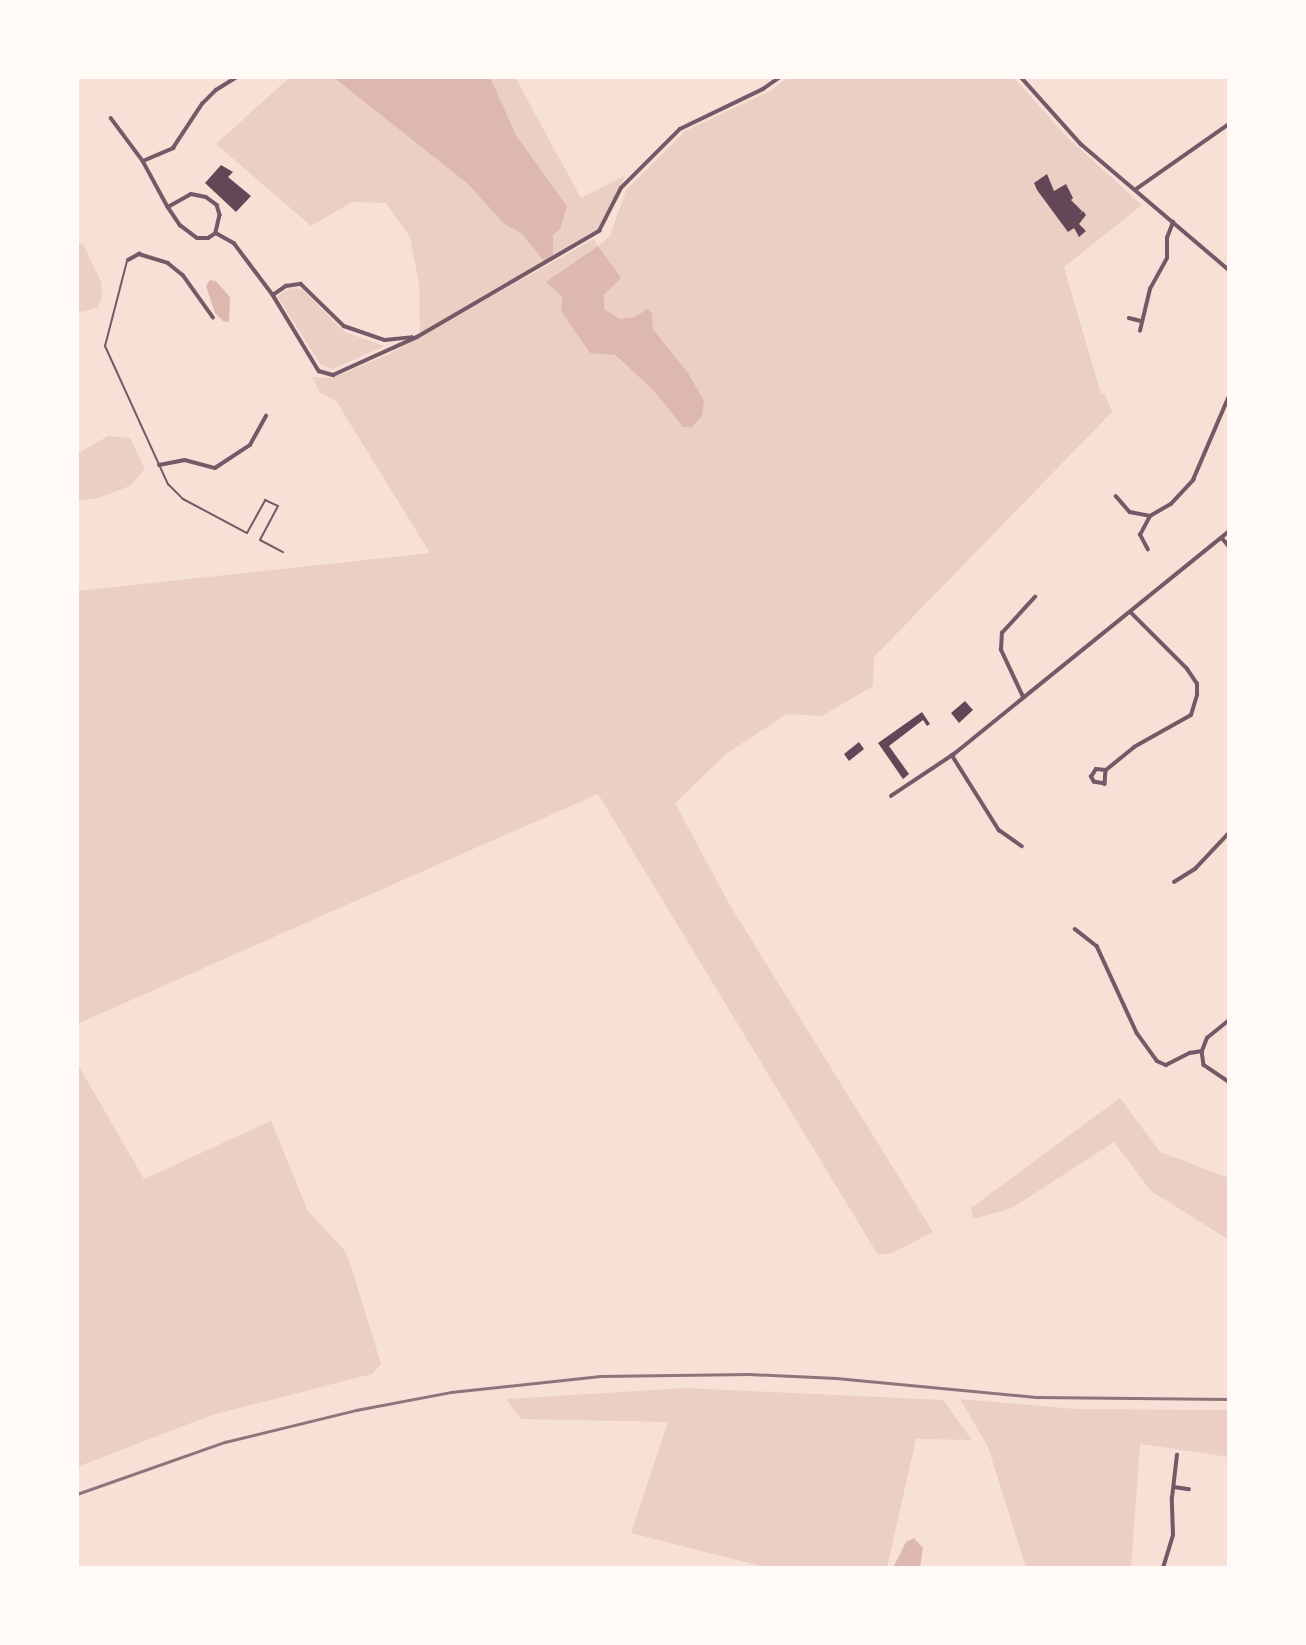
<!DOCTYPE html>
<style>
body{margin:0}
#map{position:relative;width:1306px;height:1645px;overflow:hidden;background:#f7e1d7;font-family:"DM Sans",sans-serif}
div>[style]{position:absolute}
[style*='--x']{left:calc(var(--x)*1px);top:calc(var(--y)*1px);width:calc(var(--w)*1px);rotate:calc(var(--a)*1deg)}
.green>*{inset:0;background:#ebcfc5}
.water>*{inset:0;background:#dcb8b0}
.building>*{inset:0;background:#644757}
.service>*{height:2px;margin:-1px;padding:0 1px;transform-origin:1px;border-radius:1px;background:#755966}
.minor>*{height:3.5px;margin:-1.75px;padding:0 1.75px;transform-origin:1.75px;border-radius:1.75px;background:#755966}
.rail>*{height:2.5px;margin:-1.25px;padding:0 1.25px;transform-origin:1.25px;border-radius:1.25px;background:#8f747c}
span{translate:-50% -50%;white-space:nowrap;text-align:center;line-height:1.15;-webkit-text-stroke:7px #fffaf5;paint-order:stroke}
.frame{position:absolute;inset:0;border:79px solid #fffaf5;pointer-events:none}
</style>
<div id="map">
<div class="green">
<div style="clip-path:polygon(290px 77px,333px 77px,468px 184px,504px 224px,521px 233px,545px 262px,420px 333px,419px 284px,410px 237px,386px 203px,352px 202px,311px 226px,216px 144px)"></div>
<div style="clip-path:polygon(490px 77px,515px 77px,581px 198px,626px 175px,597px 229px,553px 256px,553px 234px,567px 206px,516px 135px)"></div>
<div style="clip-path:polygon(evenodd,789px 77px,1013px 77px,1068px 138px,1142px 205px,1064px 267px,1101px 394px,1105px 394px,1112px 412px,874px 657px,873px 686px,822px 716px,787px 714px,726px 754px,675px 803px,731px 907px,933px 1232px,892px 1253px,878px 1255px,598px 794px,77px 1024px,77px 591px,430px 553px,336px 401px,320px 393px,312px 377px,332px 378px,389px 354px,594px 239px,598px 246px,610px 236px,626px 190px,685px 131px,770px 91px,789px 77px,547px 282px,611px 285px,604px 296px,604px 309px,620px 319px,635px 317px,647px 309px,653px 329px,688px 373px,683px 426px,655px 392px,614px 355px,574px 328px,561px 311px,562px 297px,547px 282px)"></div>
<div style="clip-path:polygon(77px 242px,83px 244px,101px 282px,102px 297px,98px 307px,83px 312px,77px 311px)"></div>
<div style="clip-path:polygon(291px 288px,302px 289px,345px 332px,384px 346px,333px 369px,321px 365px,277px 296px)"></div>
<div style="clip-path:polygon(108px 436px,130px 438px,145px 469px,130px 486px,98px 498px,77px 501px,77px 454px)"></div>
<div style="clip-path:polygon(77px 1063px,144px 1179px,271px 1121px,308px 1211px,344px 1250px,350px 1263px,381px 1364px,372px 1374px,212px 1415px,77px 1467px)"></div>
<div style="clip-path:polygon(1120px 1098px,1160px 1152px,1229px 1178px,1229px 1240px,1151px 1191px,1114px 1142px,1012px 1208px,973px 1219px,971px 1208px)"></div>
<div style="clip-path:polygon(686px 1388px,943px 1400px,972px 1440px,916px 1439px,887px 1568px,768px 1568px,631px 1533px,668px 1422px,521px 1419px,506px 1399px)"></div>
<div style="clip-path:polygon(960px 1399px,1076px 1409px,1229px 1410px,1229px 1457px,1140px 1444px,1131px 1568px,1026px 1568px,988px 1447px)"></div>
</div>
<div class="water">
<div style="clip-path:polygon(333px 77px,490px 77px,516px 135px,567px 206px,560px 229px,553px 235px,553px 256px,545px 262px,521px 233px,504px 224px,468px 184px)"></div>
<div style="clip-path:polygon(598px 246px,621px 278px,604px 295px,604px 309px,620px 319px,635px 317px,647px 309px,652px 313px,653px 329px,688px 373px,704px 401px,702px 416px,692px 427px,683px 427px,655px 392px,615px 355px,590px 353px,561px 311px,562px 297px,546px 282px)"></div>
<div style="clip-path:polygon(210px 280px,216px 281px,230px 297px,229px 322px,223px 321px,215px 313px,206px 286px)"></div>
<div style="clip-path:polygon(914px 1538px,923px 1548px,920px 1568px,893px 1568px,906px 1542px)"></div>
</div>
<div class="building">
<div style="clip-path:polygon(221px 165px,233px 172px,228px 177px,251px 196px,236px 212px,205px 183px)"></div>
<div style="clip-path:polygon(1047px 174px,1054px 191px,1066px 184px,1073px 198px,1071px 200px,1082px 211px,1080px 214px,1083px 211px,1086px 215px,1079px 224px,1086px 231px,1079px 237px,1074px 228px,1068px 232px,1037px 190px,1034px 183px)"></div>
<div style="clip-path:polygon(965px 701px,973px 710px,959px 723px,951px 713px)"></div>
<div style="clip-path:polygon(922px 712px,930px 724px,927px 726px,923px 720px,889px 746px,909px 774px,903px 779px,878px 743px)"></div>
<div style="clip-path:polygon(859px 742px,864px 749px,849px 761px,844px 754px)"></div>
</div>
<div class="service">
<div style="--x:127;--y:261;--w:88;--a:104.5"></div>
<div style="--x:105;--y:346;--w:152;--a:65.5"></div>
<div style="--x:168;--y:484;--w:21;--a:45"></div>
<div style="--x:183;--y:499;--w:72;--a:28"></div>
<div style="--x:247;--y:533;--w:38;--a:-61"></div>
<div style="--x:265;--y:500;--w:14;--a:25"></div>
<div style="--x:278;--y:506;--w:38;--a:118"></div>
<div style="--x:260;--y:540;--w:26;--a:28"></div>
</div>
<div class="minor">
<div style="--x:1021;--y:77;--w:90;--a:48.2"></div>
<div style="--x:1081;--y:144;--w:194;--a:40.4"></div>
<div style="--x:111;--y:118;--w:54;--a:53.3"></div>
<div style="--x:143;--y:161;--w:52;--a:61.5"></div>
<div style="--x:168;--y:207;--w:26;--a:-29"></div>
<div style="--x:191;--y:194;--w:15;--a:11"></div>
<div style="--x:206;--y:197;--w:14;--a:36"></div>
<div style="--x:217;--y:205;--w:10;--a:73"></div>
<div style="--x:220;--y:215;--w:18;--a:103"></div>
<div style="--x:216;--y:233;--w:21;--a:29"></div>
<div style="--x:234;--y:243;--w:65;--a:53.1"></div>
<div style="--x:273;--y:295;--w:89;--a:58.8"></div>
<div style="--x:319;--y:371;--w:15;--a:16"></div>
<div style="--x:333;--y:375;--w:92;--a:-24.3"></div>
<div style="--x:417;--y:337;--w:211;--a:-30.2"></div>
<div style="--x:599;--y:231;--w:48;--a:-62.9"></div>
<div style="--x:621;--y:188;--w:83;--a:-45"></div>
<div style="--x:680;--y:129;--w:92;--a:-25.7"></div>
<div style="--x:763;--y:89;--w:21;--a:-35"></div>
<div style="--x:143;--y:161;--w:33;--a:-23"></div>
<div style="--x:173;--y:148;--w:53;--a:-56.6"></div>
<div style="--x:202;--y:104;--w:20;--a:-45"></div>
<div style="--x:216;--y:90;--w:25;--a:-32"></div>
<div style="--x:1135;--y:190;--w:115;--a:-35.1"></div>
<div style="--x:168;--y:207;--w:22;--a:56"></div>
<div style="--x:180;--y:225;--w:21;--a:37"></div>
<div style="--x:197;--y:238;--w:11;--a:0"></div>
<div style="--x:208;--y:238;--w:9;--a:-32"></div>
<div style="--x:128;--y:260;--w:13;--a:-29"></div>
<div style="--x:139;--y:254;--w:30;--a:17"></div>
<div style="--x:168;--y:263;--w:19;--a:39"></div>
<div style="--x:183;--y:275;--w:52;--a:54.5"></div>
<div style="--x:273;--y:295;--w:16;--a:-35"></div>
<div style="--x:286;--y:286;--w:15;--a:-8"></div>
<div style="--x:301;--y:284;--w:60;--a:44.3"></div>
<div style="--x:344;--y:326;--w:43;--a:18.9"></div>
<div style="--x:385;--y:340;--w:27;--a:-6"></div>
<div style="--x:1129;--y:318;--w:12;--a:14"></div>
<div style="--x:1140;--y:331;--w:43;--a:-76.6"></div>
<div style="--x:1150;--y:289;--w:35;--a:-61"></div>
<div style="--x:1167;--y:258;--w:20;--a:-90"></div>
<div style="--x:1167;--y:238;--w:17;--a:-69"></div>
<div style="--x:159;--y:465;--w:26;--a:-11"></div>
<div style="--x:185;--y:460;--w:31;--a:15"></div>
<div style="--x:215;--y:468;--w:42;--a:-33.3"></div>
<div style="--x:250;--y:445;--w:33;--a:-61"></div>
<div style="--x:1116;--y:496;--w:21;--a:49"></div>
<div style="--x:1130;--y:512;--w:20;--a:11"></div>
<div style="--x:1222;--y:538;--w:11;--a:49"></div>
<div style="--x:1148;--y:550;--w:17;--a:-118"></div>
<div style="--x:1140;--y:535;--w:21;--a:-62"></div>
<div style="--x:1150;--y:516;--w:24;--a:-30"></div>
<div style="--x:1171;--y:504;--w:33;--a:-47"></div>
<div style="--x:1193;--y:480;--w:91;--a:-66.8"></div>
<div style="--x:1023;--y:697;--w:52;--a:-115.1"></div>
<div style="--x:1001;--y:650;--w:17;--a:-87"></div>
<div style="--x:1002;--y:633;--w:49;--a:-47.5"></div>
<div style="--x:952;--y:755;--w:89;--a:57.9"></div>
<div style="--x:999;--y:830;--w:28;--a:35"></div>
<div style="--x:1106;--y:770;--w:14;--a:94"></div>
<div style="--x:1105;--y:784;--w:11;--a:-170"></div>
<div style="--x:1094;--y:782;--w:6;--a:-121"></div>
<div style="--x:1091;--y:777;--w:9;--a:-58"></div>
<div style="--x:1096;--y:769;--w:10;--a:6"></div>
<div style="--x:1106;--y:770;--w:36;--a:-39"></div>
<div style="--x:1134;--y:747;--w:65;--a:-29.3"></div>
<div style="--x:1191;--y:715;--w:21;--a:-73"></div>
<div style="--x:1197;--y:695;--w:11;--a:-90"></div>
<div style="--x:1197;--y:684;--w:18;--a:-124"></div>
<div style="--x:1187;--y:669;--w:79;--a:-135"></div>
<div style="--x:891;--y:796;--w:76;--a:-33.7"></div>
<div style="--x:954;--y:754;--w:354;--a:-39"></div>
<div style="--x:1174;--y:882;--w:25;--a:-32"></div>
<div style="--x:1195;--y:869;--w:50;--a:-46.6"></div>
<div style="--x:1075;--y:929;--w:28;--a:38"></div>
<div style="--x:1097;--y:946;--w:96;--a:65.3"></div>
<div style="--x:1137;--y:1033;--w:34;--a:54"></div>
<div style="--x:1157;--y:1061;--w:10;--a:24"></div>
<div style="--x:1166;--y:1065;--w:27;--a:-27"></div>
<div style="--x:1190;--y:1053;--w:12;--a:-9"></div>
<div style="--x:1202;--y:1051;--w:14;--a:82"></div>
<div style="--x:1204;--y:1065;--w:30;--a:34"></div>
<div style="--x:1202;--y:1051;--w:14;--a:-69"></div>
<div style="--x:1207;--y:1038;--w:28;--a:-39"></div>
<div style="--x:1174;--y:1487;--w:15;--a:8"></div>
<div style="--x:1163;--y:1568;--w:34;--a:-73"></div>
<div style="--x:1173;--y:1535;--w:37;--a:-92"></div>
<div style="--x:1172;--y:1498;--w:43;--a:-83.4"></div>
</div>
<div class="rail">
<div style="--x:77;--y:1494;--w:157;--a:-19.4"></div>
<div style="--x:225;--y:1442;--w:135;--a:-13.7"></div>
<div style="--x:356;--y:1410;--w:97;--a:-10.7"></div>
<div style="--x:451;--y:1392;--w:150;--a:-6.1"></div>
<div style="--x:600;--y:1376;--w:149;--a:-0.8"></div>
<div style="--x:749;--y:1374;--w:87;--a:2.6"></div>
<div style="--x:836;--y:1378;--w:203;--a:5.4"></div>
<div style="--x:1038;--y:1397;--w:191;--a:0.6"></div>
</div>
<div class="frame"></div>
</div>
